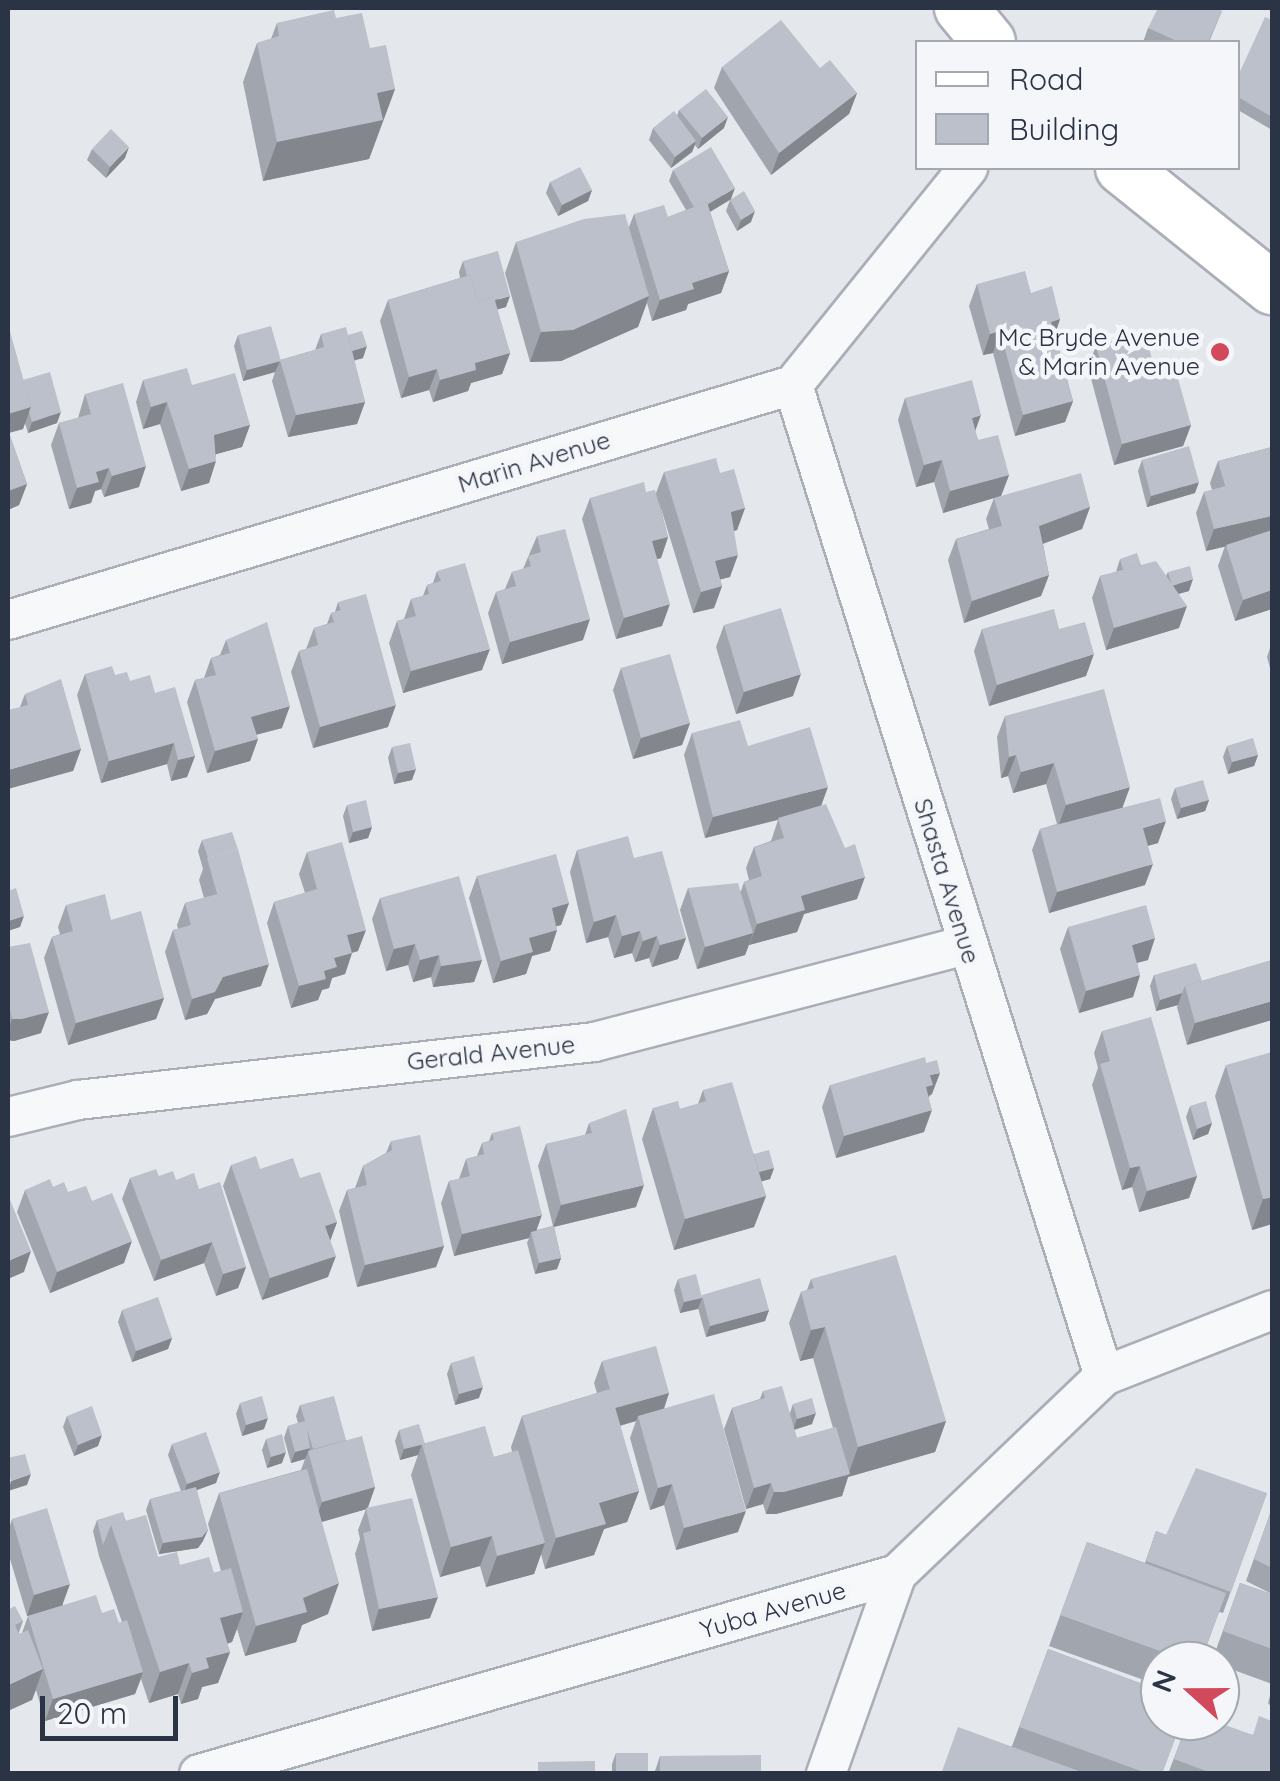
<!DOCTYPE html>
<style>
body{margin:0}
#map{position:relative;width:1280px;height:1781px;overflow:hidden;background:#e4e7ec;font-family:Quicksand,sans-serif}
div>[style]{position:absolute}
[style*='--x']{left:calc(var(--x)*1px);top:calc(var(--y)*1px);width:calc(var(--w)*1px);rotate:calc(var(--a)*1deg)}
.roads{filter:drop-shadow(2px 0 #a9aeb7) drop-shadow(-2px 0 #a9aeb7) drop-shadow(0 2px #a9aeb7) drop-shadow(0 -2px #a9aeb7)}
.street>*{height:38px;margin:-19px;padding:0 19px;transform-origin:19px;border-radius:19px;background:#f7f8fa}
.secondary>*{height:52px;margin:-26px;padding:0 26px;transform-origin:26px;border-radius:26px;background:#fff}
.wall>*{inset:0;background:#a1a5ae}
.shaded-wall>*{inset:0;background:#83868d}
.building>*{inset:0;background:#bbc0ca}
.dots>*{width:28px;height:28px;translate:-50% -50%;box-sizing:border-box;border:5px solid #f4f6f9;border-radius:50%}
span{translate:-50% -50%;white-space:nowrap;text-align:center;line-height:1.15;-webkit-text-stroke:9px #f4f6f9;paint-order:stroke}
.poi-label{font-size:25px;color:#2b3445}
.right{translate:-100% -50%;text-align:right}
.street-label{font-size:25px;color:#2b3445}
.frame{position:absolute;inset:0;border:10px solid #2b3445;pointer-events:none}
.legend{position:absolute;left:915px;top:40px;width:325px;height:130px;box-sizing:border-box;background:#f4f6f9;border:2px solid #a4a8b1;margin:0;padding:12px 18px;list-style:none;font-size:30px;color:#2b3445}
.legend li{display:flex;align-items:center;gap:20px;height:50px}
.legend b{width:50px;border:2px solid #a4a8b1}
.north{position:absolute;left:1140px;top:1641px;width:100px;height:100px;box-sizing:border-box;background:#f4f6f9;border:2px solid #a4a8b1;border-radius:50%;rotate:291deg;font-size:28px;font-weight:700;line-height:40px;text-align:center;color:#2b3445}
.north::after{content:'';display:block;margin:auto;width:35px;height:45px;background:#d1495b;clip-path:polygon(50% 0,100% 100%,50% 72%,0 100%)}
.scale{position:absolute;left:40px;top:1696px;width:138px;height:45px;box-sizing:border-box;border:5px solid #2b3445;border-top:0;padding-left:12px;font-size:30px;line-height:35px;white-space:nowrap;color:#2b3445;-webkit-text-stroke:8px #f4f6f9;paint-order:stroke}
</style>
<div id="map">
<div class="roads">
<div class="street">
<div style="--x:793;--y:385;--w:1039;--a:72.58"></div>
<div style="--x:8;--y:620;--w:819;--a:-16.67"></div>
<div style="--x:793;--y:385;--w:279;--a:-51.1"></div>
<div style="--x:8;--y:1117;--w:72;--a:-13.7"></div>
<div style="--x:78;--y:1100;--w:519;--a:-6.41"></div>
<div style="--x:594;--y:1042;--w:385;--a:-14.6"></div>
<div style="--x:199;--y:1774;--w:726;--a:-15.99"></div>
<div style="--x:897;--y:1574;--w:286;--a:-43.7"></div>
<div style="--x:1104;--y:1376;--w:180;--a:-21.4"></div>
<div style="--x:826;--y:1774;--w:212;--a:-70.5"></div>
</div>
<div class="secondary">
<div style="--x:961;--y:8;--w:44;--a:50.5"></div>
<div style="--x:1122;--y:168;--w:192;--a:38.7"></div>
</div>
</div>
<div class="wall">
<div style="clip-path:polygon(1222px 11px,1209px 42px,1143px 42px,1148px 28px)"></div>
<div style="clip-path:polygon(336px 18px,370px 48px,395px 89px,369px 159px,263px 181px,243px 82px,257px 43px,271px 39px,277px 23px)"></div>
<div style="clip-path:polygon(1272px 20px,1272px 130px,1238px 110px,1238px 76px)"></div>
<div style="clip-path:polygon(722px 67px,820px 68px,857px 93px,849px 114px,771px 175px,714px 88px)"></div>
<div style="clip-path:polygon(679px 110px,724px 128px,698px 149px,695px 145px,692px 152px,671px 168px,649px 140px,653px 128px,677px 116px)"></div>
<div style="clip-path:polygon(92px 149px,125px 158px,106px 178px,87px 160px)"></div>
<div style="clip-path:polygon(673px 170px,731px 199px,751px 222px,737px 231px,726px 211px,730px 200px,710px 212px,729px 271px,721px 293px,688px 304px,686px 310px,652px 321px,647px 303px,638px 327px,561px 361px,530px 362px,505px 273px,516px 242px,629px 227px,634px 214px,668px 217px,686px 210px,669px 181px)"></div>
<div style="clip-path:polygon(550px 182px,592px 190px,588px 201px,558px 216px,546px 193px)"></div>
<div style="clip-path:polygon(463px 261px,506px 307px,497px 309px,510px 353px,502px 374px,471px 383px,468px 391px,433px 402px,429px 390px,401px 398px,380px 321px,388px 300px,460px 278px,459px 272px)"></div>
<div style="clip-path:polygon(977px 284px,1031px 293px,1060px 319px,1055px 334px,1073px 401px,1065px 422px,1015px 436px,993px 353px,983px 355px,969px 306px)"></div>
<div style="clip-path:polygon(8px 325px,23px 380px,57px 423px,28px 433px,25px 423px,23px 429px,9px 433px,27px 484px,19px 505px,8px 510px)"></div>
<div style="clip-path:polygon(321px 334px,348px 335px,363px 358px,354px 360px,365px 402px,357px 424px,288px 437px,272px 381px,275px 372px,243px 381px,234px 346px,238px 335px,280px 360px,315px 350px)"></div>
<div style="clip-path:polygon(1096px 346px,1154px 367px,1163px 379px,1191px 425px,1183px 446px,1114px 465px,1088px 367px)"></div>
<div style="clip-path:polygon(143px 380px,192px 385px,250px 425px,242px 447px,216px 454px,209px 483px,181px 491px,160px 424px,143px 429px,136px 402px)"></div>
<div style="clip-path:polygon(85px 394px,139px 487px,104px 497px,101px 489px,95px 491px,91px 503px,69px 509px,51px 445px,59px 423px,78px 418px)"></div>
<div style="clip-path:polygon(905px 398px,975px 431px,978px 440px,1009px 475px,1001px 496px,1090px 507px,1082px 529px,1043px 544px,1049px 575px,1041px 596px,964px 623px,948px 560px,956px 539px,989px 529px,986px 519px,994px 498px,943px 513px,934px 482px,916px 487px,898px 420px)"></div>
<div style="clip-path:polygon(1272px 447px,1272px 609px,1235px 621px,1218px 566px,1225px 546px,1206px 551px,1196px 513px,1204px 492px,1212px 490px,1210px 483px,1218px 461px)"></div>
<div style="clip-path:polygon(1142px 460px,1195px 493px,1147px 507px,1138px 471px)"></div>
<div style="clip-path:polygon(664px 472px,720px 473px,745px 508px,737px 530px,734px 531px,730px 577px,720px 579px,722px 586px,714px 608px,693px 613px,659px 502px,668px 537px,661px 558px,657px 559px,662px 626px,616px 639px,582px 519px,590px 498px,646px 492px,656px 493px)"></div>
<div style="clip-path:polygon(537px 536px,583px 640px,502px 664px,488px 613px,496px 592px,505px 589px,512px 572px,523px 569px)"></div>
<div style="clip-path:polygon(1120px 559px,1141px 565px,1166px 576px,1168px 572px,1189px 591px,1178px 594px,1179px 628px,1106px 650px,1092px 598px,1100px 576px,1116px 572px)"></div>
<div style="clip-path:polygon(437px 571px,482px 670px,403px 693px,389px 643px,397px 621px,404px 619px,411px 599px,423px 596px,427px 585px,433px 583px)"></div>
<div style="clip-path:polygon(338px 602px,388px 727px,313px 748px,291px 672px,299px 651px,306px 649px,314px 628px,327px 624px,331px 613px,335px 612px)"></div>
<div style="clip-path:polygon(724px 625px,793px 696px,736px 714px,716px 647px)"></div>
<div style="clip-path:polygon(982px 629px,1059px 629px,1086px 676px,989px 706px,974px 651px)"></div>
<div style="clip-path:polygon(226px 640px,282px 728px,256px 735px,258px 739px,250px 761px,207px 773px,187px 702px,195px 680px,204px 678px,211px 658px,220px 655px)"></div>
<div style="clip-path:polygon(1272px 642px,1272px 675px,1267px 657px)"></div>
<div style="clip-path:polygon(621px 668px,690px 723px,682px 745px,633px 759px,613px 690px)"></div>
<div style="clip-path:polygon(85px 674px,115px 675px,155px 693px,195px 756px,187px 777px,171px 781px,167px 764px,101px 783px,77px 695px)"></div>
<div style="clip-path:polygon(25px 694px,81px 749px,73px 771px,20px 707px)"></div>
<div style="clip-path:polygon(1005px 716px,1122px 807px,1158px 843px,1148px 846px,1145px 885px,1049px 913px,1032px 850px,1040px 829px,1057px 824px,1046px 784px,1013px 793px,1008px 776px,1001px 778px,997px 737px)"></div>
<div style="clip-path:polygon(692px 733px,748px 746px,821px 806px,857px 899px,804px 914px,797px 932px,749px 945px,745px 955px,697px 969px,680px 910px,688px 888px,741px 891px,744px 882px,749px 880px,746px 868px,754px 847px,771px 841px,778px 820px,705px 838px,684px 755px)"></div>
<div style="clip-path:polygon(1227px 746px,1258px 755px,1254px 766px,1228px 774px,1223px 757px)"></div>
<div style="clip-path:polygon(392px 747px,412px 780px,394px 784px,388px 758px)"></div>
<div style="clip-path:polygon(1175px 788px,1209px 800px,1205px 811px,1177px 819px,1171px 799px)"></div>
<div style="clip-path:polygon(347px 805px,372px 827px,368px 838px,349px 843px,343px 816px)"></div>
<div style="clip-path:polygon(202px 840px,261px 986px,215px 999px,207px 1014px,185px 1020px,165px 952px,173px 930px,178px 929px,177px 925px,185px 903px,204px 898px,199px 880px,203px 869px,198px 851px)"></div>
<div style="clip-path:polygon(577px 850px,634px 858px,686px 938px,678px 959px,652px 967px,649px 958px,635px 962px,632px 953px,614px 958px,608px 937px,586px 943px,570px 872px)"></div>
<div style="clip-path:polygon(307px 852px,358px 951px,352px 953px,345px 974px,332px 978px,329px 988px,322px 990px,318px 1000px,291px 1008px,267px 923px,274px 902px,305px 893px,299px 874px)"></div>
<div style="clip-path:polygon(477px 876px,569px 903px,561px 925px,556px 926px,557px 930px,550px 951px,532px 956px,526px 974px,493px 983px,469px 898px)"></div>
<div style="clip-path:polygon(380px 898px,482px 960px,474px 982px,433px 987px,431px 977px,413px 982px,408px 965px,386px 971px,372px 919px)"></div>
<div style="clip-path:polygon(66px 905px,111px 920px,164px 998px,156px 1019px,68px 1045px,44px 958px,52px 937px,60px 934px,58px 927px)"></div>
<div style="clip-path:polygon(1068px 927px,1148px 960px,1137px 963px,1140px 975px,1133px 997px,1079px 1013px,1060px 949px)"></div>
<div style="clip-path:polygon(8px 947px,41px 1033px,14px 1041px,8px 1040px)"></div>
<div style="clip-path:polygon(1272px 960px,1187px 1045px,1177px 1007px,1178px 1005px,1156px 1011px,1150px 986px,1154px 975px,1202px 981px)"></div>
<div style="clip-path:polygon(1102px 1031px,1197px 1176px,1189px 1198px,1139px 1212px,1132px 1187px,1122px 1190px,1092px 1085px,1098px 1068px,1094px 1053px)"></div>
<div style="clip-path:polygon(1226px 1065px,1272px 1224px,1252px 1230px,1215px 1096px)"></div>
<div style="clip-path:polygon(830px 1085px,932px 1094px,929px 1097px,924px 1132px,836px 1158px,822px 1107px)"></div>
<div style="clip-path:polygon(703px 1090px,754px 1154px,774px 1168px,770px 1179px,761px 1181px,766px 1196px,754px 1227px,674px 1250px,642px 1139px,653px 1108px,680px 1109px,698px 1104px)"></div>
<div style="clip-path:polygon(1190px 1106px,1212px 1123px,1208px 1134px,1193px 1140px,1186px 1117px)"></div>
<div style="clip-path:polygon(589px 1123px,636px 1207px,554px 1227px,561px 1258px,557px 1269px,535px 1274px,527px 1243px,529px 1238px,454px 1256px,441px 1203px,449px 1181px,459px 1179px,466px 1159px,477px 1156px,482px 1143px,489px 1141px,492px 1133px,537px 1230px,553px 1226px,538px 1166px,546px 1144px,585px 1135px)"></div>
<div style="clip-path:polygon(391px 1141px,444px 1246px,436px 1267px,357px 1287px,339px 1211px,347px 1190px,355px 1188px,363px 1166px,386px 1153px)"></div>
<div style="clip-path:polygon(231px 1165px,300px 1178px,337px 1222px,330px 1241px,328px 1277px,262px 1300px,223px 1186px)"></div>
<div style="clip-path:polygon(159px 1176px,199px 1189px,246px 1267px,238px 1288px,216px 1296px,204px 1263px,154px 1281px,122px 1199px,130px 1178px)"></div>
<div style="clip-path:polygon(53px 1187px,92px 1201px,124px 1263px,50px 1293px,17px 1212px,25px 1190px)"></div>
<div style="clip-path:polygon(678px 1279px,702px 1297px,769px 1310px,765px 1321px,706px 1337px,698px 1308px,680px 1313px,674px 1290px)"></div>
<div style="clip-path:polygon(811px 1279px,946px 1421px,935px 1452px,848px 1477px,842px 1496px,776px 1514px,766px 1514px,763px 1504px,746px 1509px,724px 1429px,732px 1408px,760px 1399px,763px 1391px,790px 1413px,793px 1404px,812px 1424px,794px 1430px,797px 1438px,833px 1428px,813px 1358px,800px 1361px,789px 1323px,801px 1292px,807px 1290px)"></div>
<div style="clip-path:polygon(122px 1310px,172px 1338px,168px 1349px,132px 1362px,118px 1322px)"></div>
<div style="clip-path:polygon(602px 1361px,669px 1393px,664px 1409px,738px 1532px,676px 1550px,664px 1505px,650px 1510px,630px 1438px,636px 1421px,620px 1426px,639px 1491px,627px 1522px,604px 1529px,594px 1555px,545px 1569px,541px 1554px,534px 1574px,486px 1587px,480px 1566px,440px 1577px,411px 1475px,418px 1455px,400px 1460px,395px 1441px,399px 1430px,425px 1443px,494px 1457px,512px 1452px,511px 1447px,522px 1416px,597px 1393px,594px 1383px)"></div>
<div style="clip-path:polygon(451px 1363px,479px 1398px,455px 1405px,447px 1374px)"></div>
<div style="clip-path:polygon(240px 1403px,264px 1429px,242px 1436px,236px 1414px)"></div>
<div style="clip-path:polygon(300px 1405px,346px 1440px,375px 1487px,368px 1508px,430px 1618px,372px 1631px,355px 1554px,360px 1539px,358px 1530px,366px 1509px,322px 1522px,328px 1614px,302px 1625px,296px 1642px,245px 1656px,237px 1629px,232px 1642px,227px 1644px,230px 1652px,218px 1683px,202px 1687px,198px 1699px,181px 1704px,178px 1694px,149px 1703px,141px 1679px,135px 1694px,45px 1721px,36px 1690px,32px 1700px,8px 1608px,23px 1621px,19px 1632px,19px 1634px,22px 1633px,28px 1616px,27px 1616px,8px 1552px,8px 1532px,12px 1519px,63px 1605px,102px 1613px,119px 1623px,122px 1622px,99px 1556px,93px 1531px,97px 1520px,126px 1521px,158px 1557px,180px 1565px,214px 1573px,221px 1571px,208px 1524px,219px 1493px,301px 1470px,305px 1459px,291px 1463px,284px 1438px,288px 1426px,298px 1423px,296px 1416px)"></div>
<div style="clip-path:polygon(67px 1416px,98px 1446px,74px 1456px,63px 1427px)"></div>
<div style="clip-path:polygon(266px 1439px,282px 1463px,267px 1468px,262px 1450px)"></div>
<div style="clip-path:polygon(172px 1444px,216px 1483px,197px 1490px,203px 1541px,198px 1548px,159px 1554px,146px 1510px,150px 1499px,181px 1491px,168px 1455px)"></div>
<div style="clip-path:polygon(1267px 1493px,1223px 1613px,1219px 1612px,1201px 1661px,1160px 1661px,1160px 1721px,1162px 1774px,941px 1774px,1012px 1746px,1048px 1649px,1153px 1688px,1155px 1684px,1049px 1646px,1087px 1542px,1145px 1563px,1156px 1531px,1166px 1535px)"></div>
<div style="clip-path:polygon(1272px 1508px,1272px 1594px,1246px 1581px)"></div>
<div style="clip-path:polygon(1240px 1583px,1272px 1594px,1272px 1684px,1220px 1665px,1220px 1661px,1212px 1661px)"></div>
<div style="clip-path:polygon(1272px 1689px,1272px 1708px,1268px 1703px)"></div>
<div style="clip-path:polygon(1188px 1721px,1253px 1735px,1272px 1774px,1168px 1774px)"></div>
<div style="clip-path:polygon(616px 1753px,648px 1774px,612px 1774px,612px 1764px)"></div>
<div style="clip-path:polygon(660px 1756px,761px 1774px,654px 1774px)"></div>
</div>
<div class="shaded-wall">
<div style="clip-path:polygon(395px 89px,369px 159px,263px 181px,277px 142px,377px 93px)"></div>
<div style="clip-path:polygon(857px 93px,849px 114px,771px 175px,779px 153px)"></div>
<div style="clip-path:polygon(728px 117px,724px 128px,698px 149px,702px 138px)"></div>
<div style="clip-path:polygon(696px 141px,692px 152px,671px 168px,675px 157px)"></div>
<div style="clip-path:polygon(129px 147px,125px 158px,106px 178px,110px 167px)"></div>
<div style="clip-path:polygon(735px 188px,731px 199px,693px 222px,697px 211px)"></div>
<div style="clip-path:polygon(592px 190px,588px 201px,558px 216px,562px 205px)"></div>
<div style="clip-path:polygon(755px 211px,751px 222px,737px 231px,741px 220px)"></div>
<div style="clip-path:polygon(729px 271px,721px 293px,688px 304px,686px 310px,652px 321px,660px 300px,692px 283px)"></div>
<div style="clip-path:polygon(510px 296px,506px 307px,472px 317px,476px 306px)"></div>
<div style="clip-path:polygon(649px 296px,638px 327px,561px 361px,530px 362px,541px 332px)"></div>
<div style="clip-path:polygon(1060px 319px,1053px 340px,1051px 322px)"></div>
<div style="clip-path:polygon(1000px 331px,993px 353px,983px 355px,990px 334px)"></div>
<div style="clip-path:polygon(367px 346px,363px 358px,346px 363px,350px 352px)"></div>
<div style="clip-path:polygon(510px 353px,502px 374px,471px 383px,468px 391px,433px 402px,440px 380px,475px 363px)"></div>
<div style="clip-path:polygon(280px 361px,275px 372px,243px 381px,247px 370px)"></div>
<div style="clip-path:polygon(437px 369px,429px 390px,401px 398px,409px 377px)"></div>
<div style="clip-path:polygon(1073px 401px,1065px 422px,1015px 436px,1023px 415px)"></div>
<div style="clip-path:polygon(167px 402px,160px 424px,143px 429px,151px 407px)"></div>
<div style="clip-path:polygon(365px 402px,357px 424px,288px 437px,296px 415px)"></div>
<div style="clip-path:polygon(31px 407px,23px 429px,8px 433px,8px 414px)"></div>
<div style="clip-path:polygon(61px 412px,57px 423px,28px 433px,32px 422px)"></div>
<div style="clip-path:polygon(981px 415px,973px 437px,972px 418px)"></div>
<div style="clip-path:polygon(250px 425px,242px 447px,206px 457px,214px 435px)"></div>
<div style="clip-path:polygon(1191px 425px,1183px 446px,1114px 465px,1122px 444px)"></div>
<div style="clip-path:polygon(942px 460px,934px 482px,916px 487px,924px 465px)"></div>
<div style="clip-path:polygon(216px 461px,209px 483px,181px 491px,189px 469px)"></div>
<div style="clip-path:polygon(146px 466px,139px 487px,104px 497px,112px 476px)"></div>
<div style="clip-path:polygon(109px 468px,101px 489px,95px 491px,91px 503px,69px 509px,77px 488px,96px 472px)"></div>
<div style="clip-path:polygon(1009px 475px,1001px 496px,943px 513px,950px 491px)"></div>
<div style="clip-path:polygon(1199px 482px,1195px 493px,1147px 507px,1151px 496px)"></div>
<div style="clip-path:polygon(27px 484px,19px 505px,8px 510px,8px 491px)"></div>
<div style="clip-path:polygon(1090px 507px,1082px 529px,1031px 548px,1039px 526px)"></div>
<div style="clip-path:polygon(745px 508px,737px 530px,723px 534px,731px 512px)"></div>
<div style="clip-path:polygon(1272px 516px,1272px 536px,1206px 551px,1214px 529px)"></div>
<div style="clip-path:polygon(668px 537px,661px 558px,644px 563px,652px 541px)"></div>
<div style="clip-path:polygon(738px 555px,730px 577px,707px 583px,715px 561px)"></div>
<div style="clip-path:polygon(1049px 575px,1041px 596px,964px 623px,972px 601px)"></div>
<div style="clip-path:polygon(1193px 579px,1189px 591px,1167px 597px,1171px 586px)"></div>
<div style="clip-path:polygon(722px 586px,714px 608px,693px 613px,701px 592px)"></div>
<div style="clip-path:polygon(1272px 590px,1272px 609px,1235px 621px,1243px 600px)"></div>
<div style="clip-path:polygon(670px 604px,662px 626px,616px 639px,624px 618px)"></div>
<div style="clip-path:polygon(1187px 606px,1179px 628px,1106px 650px,1114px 628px)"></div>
<div style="clip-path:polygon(590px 619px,583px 640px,502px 664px,510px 642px)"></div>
<div style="clip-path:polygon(490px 649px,482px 670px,403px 693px,411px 671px)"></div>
<div style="clip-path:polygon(1094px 654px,1086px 676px,989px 706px,997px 685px)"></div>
<div style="clip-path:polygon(801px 674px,793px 696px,736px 714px,744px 692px)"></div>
<div style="clip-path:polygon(396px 705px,388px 727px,313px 748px,320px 727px)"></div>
<div style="clip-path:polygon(290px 706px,282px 728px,243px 738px,251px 717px)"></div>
<div style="clip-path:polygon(690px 723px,682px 745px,633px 759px,641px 738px)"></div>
<div style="clip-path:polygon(258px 739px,250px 761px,207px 773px,215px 751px)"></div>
<div style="clip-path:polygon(174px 743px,167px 764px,101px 783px,109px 761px)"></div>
<div style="clip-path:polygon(81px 749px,73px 771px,8px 789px,8px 770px)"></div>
<div style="clip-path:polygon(1016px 755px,1008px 776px,1001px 778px,1009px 757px)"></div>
<div style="clip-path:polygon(1258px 755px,1254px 766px,1228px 774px,1232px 762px)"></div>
<div style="clip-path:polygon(195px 756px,187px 777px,171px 781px,178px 760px)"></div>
<div style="clip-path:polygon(1054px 763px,1046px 784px,1013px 793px,1021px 772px)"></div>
<div style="clip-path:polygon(416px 769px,412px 780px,394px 784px,398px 773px)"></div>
<div style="clip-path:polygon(828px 787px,820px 809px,705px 838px,713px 817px)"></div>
<div style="clip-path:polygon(1130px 787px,1122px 809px,1058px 827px,1066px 805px)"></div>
<div style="clip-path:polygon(1209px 800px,1205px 811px,1177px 819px,1181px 808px)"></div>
<div style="clip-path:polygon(1166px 821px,1158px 843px,1135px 849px,1143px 828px)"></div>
<div style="clip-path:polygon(372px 827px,368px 838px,349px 843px,353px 832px)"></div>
<div style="clip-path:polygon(1153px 864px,1145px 885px,1049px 913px,1057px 892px)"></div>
<div style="clip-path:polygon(865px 877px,857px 899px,804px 914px,797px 932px,749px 945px,757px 924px,801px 896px)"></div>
<div style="clip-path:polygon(569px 903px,561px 925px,544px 930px,552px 908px)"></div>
<div style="clip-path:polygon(616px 915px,608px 937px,586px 943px,594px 922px)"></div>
<div style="clip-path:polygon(24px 916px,20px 927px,8px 931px,8px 921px)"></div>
<div style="clip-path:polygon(366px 930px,358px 951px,339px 956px,347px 935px)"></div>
<div style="clip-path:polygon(557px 930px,550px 951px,532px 956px,526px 974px,493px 983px,501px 961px,529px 938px)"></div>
<div style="clip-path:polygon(640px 931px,632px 953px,614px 958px,622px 936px)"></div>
<div style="clip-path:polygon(753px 933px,745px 955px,697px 969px,705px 947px)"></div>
<div style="clip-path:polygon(657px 936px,649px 958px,635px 962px,643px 941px)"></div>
<div style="clip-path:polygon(686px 938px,678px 959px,652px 967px,660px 945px)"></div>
<div style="clip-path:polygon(1155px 938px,1148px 960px,1124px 966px,1132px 945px)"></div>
<div style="clip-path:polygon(415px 944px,408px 965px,386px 971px,394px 949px)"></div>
<div style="clip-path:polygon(352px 953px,345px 974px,332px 978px,329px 988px,322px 990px,318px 1000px,291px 1008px,299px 986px,324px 971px,334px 958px)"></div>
<div style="clip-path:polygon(439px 955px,431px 977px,413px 982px,420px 960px)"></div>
<div style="clip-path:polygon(482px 960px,474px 982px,433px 987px,441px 966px)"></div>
<div style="clip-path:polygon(269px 964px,261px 986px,215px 999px,207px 1014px,185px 1020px,192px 999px,223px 977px)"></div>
<div style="clip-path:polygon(1140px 975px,1133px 997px,1079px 1013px,1086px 991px)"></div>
<div style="clip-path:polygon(1182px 993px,1178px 1005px,1156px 1011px,1160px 1000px)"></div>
<div style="clip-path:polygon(164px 998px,156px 1019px,68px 1045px,76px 1023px)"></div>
<div style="clip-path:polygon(1272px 1001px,1272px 1020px,1187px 1045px,1195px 1023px)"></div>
<div style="clip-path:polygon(49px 1012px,41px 1033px,14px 1041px,8px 1040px,8px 1032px,12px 1019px)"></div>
<div style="clip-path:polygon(940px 1073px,932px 1094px,929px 1095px,925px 1106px,918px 1109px,930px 1075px)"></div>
<div style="clip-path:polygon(932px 1110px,924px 1132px,836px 1158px,844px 1136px)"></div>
<div style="clip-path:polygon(1212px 1123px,1208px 1134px,1193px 1140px,1197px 1129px)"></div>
<div style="clip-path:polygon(1140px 1166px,1132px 1187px,1122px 1190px,1130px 1168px)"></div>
<div style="clip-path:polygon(774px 1168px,770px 1179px,753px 1184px,757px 1173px)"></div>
<div style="clip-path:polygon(1197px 1176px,1189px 1198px,1139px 1212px,1147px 1191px)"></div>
<div style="clip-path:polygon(644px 1185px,636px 1207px,553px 1227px,561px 1205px)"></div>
<div style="clip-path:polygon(766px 1196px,754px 1227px,674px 1250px,685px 1219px)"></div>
<div style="clip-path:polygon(1272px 1197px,1272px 1224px,1252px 1230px,1263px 1199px)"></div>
<div style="clip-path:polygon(542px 1215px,534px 1237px,531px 1232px,529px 1238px,454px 1256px,462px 1234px)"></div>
<div style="clip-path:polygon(337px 1222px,329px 1244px,325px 1226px)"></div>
<div style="clip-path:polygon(132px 1241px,124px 1263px,50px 1293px,57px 1272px)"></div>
<div style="clip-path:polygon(212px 1242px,204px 1263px,154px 1281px,161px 1260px)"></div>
<div style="clip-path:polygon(444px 1246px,436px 1267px,357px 1287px,365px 1265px)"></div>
<div style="clip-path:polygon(31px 1251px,24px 1272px,8px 1279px,8px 1261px)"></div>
<div style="clip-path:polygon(336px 1256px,328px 1277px,262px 1300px,270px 1278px)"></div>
<div style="clip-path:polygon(561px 1258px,557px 1269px,535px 1274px,539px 1263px)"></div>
<div style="clip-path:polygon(246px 1267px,238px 1288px,216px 1296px,223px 1274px)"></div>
<div style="clip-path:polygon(702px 1298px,698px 1309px,680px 1313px,684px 1302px)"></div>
<div style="clip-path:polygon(769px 1310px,765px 1321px,706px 1337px,710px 1326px)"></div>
<div style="clip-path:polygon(825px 1327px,813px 1358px,800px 1361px,811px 1330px)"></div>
<div style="clip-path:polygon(172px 1338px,168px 1349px,132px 1362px,136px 1351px)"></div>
<div style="clip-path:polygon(483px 1387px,479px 1398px,455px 1405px,459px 1394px)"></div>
<div style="clip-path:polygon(669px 1393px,662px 1414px,638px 1416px,636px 1421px,607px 1429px,615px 1408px)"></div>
<div style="clip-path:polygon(816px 1413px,812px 1424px,793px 1430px,797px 1419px)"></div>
<div style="clip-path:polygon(268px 1418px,264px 1429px,242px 1436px,246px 1425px)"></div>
<div style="clip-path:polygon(946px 1421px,935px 1452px,848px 1477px,842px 1496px,776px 1514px,766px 1514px,774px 1492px,848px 1475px,858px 1447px)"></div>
<div style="clip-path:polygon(102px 1435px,98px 1446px,74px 1456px,78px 1445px)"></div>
<div style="clip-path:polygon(422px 1444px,418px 1455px,400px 1460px,404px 1449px)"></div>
<div style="clip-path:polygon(310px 1448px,305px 1459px,291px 1463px,295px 1452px)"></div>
<div style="clip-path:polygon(286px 1452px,282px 1463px,267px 1468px,271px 1457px)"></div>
<div style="clip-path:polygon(220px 1472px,216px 1483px,183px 1495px,187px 1484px)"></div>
<div style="clip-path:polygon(31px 1474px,27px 1485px,8px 1491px,11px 1481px)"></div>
<div style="clip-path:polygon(771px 1483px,763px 1504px,746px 1509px,754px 1488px)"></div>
<div style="clip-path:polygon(672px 1484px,664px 1505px,650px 1510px,658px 1488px)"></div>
<div style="clip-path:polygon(375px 1487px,367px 1509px,314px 1524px,322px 1502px)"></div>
<div style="clip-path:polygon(639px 1491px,627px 1522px,604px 1529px,594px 1555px,545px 1569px,556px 1538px,599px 1503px)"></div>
<div style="clip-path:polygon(746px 1511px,738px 1532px,676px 1550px,684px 1528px)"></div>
<div style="clip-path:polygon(208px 1530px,203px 1541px,198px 1548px,159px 1554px,163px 1543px)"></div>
<div style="clip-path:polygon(492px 1536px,480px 1566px,440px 1577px,451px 1547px)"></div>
<div style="clip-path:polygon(545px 1543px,534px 1574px,486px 1587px,497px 1556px)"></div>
<div style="clip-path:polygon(339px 1583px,328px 1614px,302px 1625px,296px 1642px,245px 1656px,256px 1626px,303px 1598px)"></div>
<div style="clip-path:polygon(70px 1584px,62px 1606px,27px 1616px,34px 1595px)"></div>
<div style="clip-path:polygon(438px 1597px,430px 1618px,372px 1631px,379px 1609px)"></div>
<div style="clip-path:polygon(243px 1612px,232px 1642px,209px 1649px,220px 1618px)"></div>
<div style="clip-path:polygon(230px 1652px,218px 1683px,202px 1687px,198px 1699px,181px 1704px,192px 1673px,206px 1658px)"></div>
<div style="clip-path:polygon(189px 1663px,178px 1694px,149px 1703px,160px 1672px)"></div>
<div style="clip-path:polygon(43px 1669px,32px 1700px,8px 1711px,8px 1685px)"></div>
<div style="clip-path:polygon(143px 1672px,135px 1694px,45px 1721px,53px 1699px)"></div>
</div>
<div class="building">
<div style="clip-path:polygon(1158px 8px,1214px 8px,1222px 11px,1208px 42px,1179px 42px,1148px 28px)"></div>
<div style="clip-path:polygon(334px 10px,336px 18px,362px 13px,370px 48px,386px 45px,395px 89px,377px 93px,383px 120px,277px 142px,257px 43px,279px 36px,277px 23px)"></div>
<div style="clip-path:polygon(1265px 17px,1272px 20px,1272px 117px,1238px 97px,1238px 76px)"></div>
<div style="clip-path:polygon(781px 20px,820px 68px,830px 60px,857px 93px,779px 153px,722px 67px)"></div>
<div style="clip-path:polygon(706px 89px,728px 117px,702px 138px,679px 110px)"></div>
<div style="clip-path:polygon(674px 111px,696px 141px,675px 157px,653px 128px)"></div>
<div style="clip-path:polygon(111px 129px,129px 147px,110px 167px,92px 149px)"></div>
<div style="clip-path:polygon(711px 147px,735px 188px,708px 204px,707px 202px,694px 207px,673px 170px)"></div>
<div style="clip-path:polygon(580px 167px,592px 190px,562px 205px,550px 182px)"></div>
<div style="clip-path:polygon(744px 191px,755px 211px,741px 220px,730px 200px)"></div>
<div style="clip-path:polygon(707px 202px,729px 271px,692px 283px,694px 289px,660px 300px,634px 214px,664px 205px,668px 217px)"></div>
<div style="clip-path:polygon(625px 214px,649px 296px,573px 330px,541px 332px,516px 242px,584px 219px)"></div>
<div style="clip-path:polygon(498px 251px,510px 296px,494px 300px,494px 297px,478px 302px,470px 275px,467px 276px,463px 261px)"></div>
<div style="clip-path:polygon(1025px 271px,1031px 293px,1052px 286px,1060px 319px,1051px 322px,1073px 401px,1023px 415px,1000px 331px,990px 334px,977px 284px)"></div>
<div style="clip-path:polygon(470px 275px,478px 302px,494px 297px,510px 353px,475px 363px,476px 370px,440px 380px,437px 369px,409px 377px,388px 300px)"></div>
<div style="clip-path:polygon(8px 325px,31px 407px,8px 414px)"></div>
<div style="clip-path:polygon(271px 326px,281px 361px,247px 370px,238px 335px)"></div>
<div style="clip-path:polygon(346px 327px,365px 402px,296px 415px,280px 360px,324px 347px,321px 334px)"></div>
<div style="clip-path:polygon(362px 331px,367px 346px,352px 351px,348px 335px)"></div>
<div style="clip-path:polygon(1145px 332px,1154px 367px,1160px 365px,1163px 379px,1177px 375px,1191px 425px,1122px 444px,1096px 346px)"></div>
<div style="clip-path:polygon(187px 368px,192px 385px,235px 373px,250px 425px,214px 435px,216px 461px,189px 469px,167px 402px,151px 407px,143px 380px)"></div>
<div style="clip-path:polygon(50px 372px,61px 412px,32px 422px,29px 412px,31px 407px,23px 380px)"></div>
<div style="clip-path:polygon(972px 380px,981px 415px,972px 418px,978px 440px,998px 435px,1009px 475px,950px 491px,942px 460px,924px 465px,905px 398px)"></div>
<div style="clip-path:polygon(123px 383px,146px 466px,112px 476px,109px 468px,96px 472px,99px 482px,77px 488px,59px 423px,91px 414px,85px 394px)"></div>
<div style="clip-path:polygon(8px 430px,27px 484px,8px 491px)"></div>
<div style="clip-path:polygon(1189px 446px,1199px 482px,1151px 496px,1142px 460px)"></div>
<div style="clip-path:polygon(1272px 447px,1272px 516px,1214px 529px,1204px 492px,1225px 486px,1218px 461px)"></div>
<div style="clip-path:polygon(716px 458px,720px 473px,734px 469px,745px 508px,731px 512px,738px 555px,715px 561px,722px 586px,701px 592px,664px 472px)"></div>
<div style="clip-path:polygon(1081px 473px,1090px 507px,1039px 526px,1049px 575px,972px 601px,956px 539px,1002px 526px,994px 498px)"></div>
<div style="clip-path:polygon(644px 482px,646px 492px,655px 490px,668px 537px,652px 541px,670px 604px,624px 618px,590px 498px)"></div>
<div style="clip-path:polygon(565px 529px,590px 619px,510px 642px,496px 592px,516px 586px,512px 572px,531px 566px,528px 556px,541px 552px,537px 536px)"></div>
<div style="clip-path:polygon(1272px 530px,1272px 590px,1243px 600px,1226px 545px)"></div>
<div style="clip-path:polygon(1137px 553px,1141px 565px,1123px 570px,1120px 559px)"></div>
<div style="clip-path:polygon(1156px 561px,1187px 606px,1114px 628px,1100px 576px)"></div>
<div style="clip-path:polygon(465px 563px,490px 649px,411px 671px,397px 621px,416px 616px,411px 599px,429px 594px,427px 585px,441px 581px,437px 571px)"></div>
<div style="clip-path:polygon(1190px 566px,1193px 579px,1172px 586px,1168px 572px)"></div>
<div style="clip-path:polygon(366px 594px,396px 705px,320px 727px,299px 651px,318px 645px,314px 628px,334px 622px,331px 613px,341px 610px,338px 602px)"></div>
<div style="clip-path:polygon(781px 608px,801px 674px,744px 692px,724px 625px)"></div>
<div style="clip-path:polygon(1054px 609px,1059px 629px,1085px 622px,1094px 654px,997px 685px,982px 629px)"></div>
<div style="clip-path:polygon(267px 622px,290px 706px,251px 717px,258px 739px,215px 751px,195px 680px,216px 675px,211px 658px,230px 653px,226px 640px)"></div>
<div style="clip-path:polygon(670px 654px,690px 723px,641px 738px,621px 668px)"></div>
<div style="clip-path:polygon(112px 666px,115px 675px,127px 672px,130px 681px,150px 675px,155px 693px,175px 687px,195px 756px,178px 760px,174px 743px,109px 761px,85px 674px)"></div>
<div style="clip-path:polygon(61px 679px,81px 749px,8px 770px,8px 710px,28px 705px,25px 694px)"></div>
<div style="clip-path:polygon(1104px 689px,1130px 787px,1066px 805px,1054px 763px,1021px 772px,1016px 755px,1009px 757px,1005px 716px)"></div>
<div style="clip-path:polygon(740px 720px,748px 746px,810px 727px,828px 787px,713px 817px,692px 733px)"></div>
<div style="clip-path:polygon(1253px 738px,1258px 755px,1232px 762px,1227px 746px)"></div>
<div style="clip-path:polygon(410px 743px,416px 769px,398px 773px,392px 747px)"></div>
<div style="clip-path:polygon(1203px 780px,1209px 800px,1181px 808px,1175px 788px)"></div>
<div style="clip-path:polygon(1160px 798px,1166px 821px,1143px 828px,1153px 864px,1057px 892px,1040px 829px)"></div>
<div style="clip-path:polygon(366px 800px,372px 827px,353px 832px,347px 805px)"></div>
<div style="clip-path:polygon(826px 804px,845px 848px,855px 844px,865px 877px,801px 896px,805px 910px,757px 924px,744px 882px,762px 876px,754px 847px,784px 838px,778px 818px)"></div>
<div style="clip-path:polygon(232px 832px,238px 849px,208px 858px,202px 840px)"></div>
<div style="clip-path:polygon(628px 836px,634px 858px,662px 851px,686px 938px,660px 945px,657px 936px,643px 941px,640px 931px,622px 936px,616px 915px,594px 922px,577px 850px)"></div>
<div style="clip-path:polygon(342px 842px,366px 930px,347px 935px,352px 953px,334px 958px,337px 967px,324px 971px,326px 979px,299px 986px,274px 902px,317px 889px,307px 852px)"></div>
<div style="clip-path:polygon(238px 849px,269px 964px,223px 977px,215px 992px,192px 999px,173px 930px,191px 925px,185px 903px,217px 894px,207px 858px)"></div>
<div style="clip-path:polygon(556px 854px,569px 903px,552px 908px,557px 930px,529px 938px,533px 952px,501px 961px,477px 876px)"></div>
<div style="clip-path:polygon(459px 876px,482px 960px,441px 966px,439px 955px,420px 960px,415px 944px,394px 949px,380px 898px)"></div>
<div style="clip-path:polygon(738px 883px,753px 933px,705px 947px,688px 888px)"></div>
<div style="clip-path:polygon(16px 888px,24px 916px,8px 921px,8px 891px)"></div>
<div style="clip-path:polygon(105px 894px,111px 920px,141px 911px,164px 998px,76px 1023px,52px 937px,73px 931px,66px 905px)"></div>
<div style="clip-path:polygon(1146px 905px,1155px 938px,1132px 945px,1140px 975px,1086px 991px,1068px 927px)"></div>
<div style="clip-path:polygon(30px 943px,49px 1012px,22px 1019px,12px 1019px,10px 1011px,8px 1011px,8px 947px)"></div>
<div style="clip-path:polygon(1272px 960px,1272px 1001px,1195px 1023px,1185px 986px)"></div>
<div style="clip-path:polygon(1196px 963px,1202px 981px,1185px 986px,1182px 993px,1160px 1000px,1154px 975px)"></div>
<div style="clip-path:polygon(1151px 1017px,1197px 1176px,1147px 1191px,1140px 1166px,1130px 1168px,1100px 1064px,1110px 1061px,1102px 1031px)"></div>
<div style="clip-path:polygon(1272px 1052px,1272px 1197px,1263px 1199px,1226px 1065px)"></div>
<div style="clip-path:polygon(925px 1057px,926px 1063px,937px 1060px,940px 1073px,930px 1075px,933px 1085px,926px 1087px,932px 1110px,844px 1136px,830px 1085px)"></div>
<div style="clip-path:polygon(732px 1082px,766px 1196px,685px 1219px,653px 1108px,678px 1101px,680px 1109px,706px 1101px,703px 1090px)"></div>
<div style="clip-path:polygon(1206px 1101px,1212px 1123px,1197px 1129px,1190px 1106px)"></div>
<div style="clip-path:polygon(626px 1109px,644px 1185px,561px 1205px,546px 1144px,592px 1133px,589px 1123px)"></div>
<div style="clip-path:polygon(520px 1126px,542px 1215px,462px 1234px,449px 1181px,470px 1176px,466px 1159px,484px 1154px,482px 1143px,494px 1140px,492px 1133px)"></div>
<div style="clip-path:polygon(420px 1135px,444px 1246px,365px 1265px,347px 1190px,367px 1185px,363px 1166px,392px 1150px,391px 1141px)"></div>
<div style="clip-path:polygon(769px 1150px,774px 1168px,759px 1172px,754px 1154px)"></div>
<div style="clip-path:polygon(256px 1156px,260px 1169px,293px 1158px,300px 1178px,320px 1172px,337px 1222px,325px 1226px,336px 1256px,270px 1278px,231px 1165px)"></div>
<div style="clip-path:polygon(156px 1169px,159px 1176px,173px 1171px,176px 1180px,194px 1173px,199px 1189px,220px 1182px,246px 1267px,223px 1274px,212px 1242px,161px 1260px,130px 1178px)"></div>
<div style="clip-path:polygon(50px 1179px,53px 1187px,64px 1182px,68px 1192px,86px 1186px,92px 1201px,112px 1193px,132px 1241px,57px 1272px,25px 1190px)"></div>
<div style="clip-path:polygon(10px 1200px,31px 1251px,8px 1261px,8px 1201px)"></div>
<div style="clip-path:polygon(554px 1226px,561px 1258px,539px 1263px,531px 1232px)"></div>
<div style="clip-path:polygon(896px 1255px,946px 1421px,858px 1447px,825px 1327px,811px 1330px,801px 1292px,814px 1288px,811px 1279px)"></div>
<div style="clip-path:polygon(696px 1274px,702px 1298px,684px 1302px,678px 1279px)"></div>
<div style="clip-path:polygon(760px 1278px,769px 1310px,710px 1326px,702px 1295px)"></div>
<div style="clip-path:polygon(158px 1297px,172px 1338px,136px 1351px,122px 1310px)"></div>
<div style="clip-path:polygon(656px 1346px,669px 1393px,615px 1408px,602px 1361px)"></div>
<div style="clip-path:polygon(474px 1356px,483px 1387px,459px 1394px,451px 1363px)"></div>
<div style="clip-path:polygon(782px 1386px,797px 1438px,836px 1427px,850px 1474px,784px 1492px,774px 1492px,771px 1483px,754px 1488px,732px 1408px,765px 1398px,763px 1391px)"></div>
<div style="clip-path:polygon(610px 1389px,639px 1491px,599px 1503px,606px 1524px,556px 1538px,522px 1416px)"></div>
<div style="clip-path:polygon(714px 1394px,746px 1511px,684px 1528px,672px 1484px,658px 1488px,638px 1416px)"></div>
<div style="clip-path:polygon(262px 1396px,268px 1418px,246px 1425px,240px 1403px)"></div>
<div style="clip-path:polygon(334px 1396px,346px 1440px,313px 1449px,307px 1429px,310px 1448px,295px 1452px,288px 1426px,305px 1421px,300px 1405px)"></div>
<div style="clip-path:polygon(812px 1398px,816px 1413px,797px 1419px,793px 1404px)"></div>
<div style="clip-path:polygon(92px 1406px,102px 1435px,78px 1445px,67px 1416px)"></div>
<div style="clip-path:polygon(419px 1424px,425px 1444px,404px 1449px,399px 1430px)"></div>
<div style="clip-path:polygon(485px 1426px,494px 1457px,518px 1450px,545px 1543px,497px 1556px,492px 1536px,451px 1547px,422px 1444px)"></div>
<div style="clip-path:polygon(206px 1432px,220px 1472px,187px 1484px,172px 1444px)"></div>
<div style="clip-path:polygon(282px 1434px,286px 1452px,271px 1457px,266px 1439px)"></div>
<div style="clip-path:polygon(362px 1436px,375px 1487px,322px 1502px,308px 1451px)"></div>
<div style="clip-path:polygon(25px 1454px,31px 1474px,11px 1481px,8px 1469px,8px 1458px)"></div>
<div style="clip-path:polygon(1196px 1468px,1267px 1493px,1231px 1592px,1146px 1561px,1156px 1531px,1166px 1535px)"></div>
<div style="clip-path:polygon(307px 1469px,339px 1583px,303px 1598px,307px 1612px,256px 1626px,219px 1493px)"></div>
<div style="clip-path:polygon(196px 1487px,208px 1530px,202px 1537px,163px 1543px,150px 1499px)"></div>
<div style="clip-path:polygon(412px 1498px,438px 1597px,379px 1609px,363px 1533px,371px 1531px,366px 1508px)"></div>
<div style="clip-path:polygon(47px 1508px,70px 1584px,34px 1595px,12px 1519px)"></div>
<div style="clip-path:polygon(1272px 1508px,1272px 1568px,1254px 1559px)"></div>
<div style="clip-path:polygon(123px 1512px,126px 1521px,111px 1525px,103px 1545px,97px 1520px)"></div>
<div style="clip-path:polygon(146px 1515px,158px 1557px,177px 1552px,180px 1565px,209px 1557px,214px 1573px,231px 1568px,243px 1612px,220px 1618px,230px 1652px,206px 1658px,209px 1668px,192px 1673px,189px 1663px,160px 1672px,111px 1525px)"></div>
<div style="clip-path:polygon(1087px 1542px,1226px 1593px,1201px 1661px,1168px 1661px,1171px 1655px,1060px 1615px)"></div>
<div style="clip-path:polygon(1240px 1583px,1272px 1594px,1272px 1649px,1223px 1631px)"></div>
<div style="clip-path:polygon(96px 1595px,102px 1613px,114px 1609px,119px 1623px,127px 1620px,143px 1672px,53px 1699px,28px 1616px)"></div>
<div style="clip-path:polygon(15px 1606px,23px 1621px,15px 1625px,19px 1634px,28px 1630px,43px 1669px,8px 1685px,8px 1608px,8px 1610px)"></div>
<div style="clip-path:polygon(1048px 1649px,1154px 1688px,1158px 1674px,1160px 1675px,1160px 1721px,1182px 1721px,1162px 1774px,1149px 1774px,1019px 1727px)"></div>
<div style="clip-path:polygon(1259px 1716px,1272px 1721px,1272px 1774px,1214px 1774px,1174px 1759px,1188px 1721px,1214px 1721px,1253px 1735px)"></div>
<div style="clip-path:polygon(958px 1727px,1087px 1774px,941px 1774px)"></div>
<div style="clip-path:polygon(616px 1753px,648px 1753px,648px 1774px,616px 1774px)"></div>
<div style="clip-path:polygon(761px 1755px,761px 1774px,660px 1774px,660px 1756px)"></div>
<div style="clip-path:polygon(595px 1761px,595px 1774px,538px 1774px,538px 1762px)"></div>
</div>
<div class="dots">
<div style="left:1220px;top:352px;background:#d1495b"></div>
</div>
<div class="poi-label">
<span class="right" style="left:1200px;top:352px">Mc Bryde Avenue<br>&amp; Marin Avenue</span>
</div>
<div class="street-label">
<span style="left:534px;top:462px;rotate:-17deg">Marin Avenue</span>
<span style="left:947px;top:881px;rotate:73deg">Shasta Avenue</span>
<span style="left:491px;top:1053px;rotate:-6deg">Gerald Avenue</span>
<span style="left:773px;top:1610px;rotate:-16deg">Yuba Avenue</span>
</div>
<div class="frame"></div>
<ul class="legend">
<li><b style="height:12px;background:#fff"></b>Road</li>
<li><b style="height:28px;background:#bbc0ca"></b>Building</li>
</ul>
<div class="north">N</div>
<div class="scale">20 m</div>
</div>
